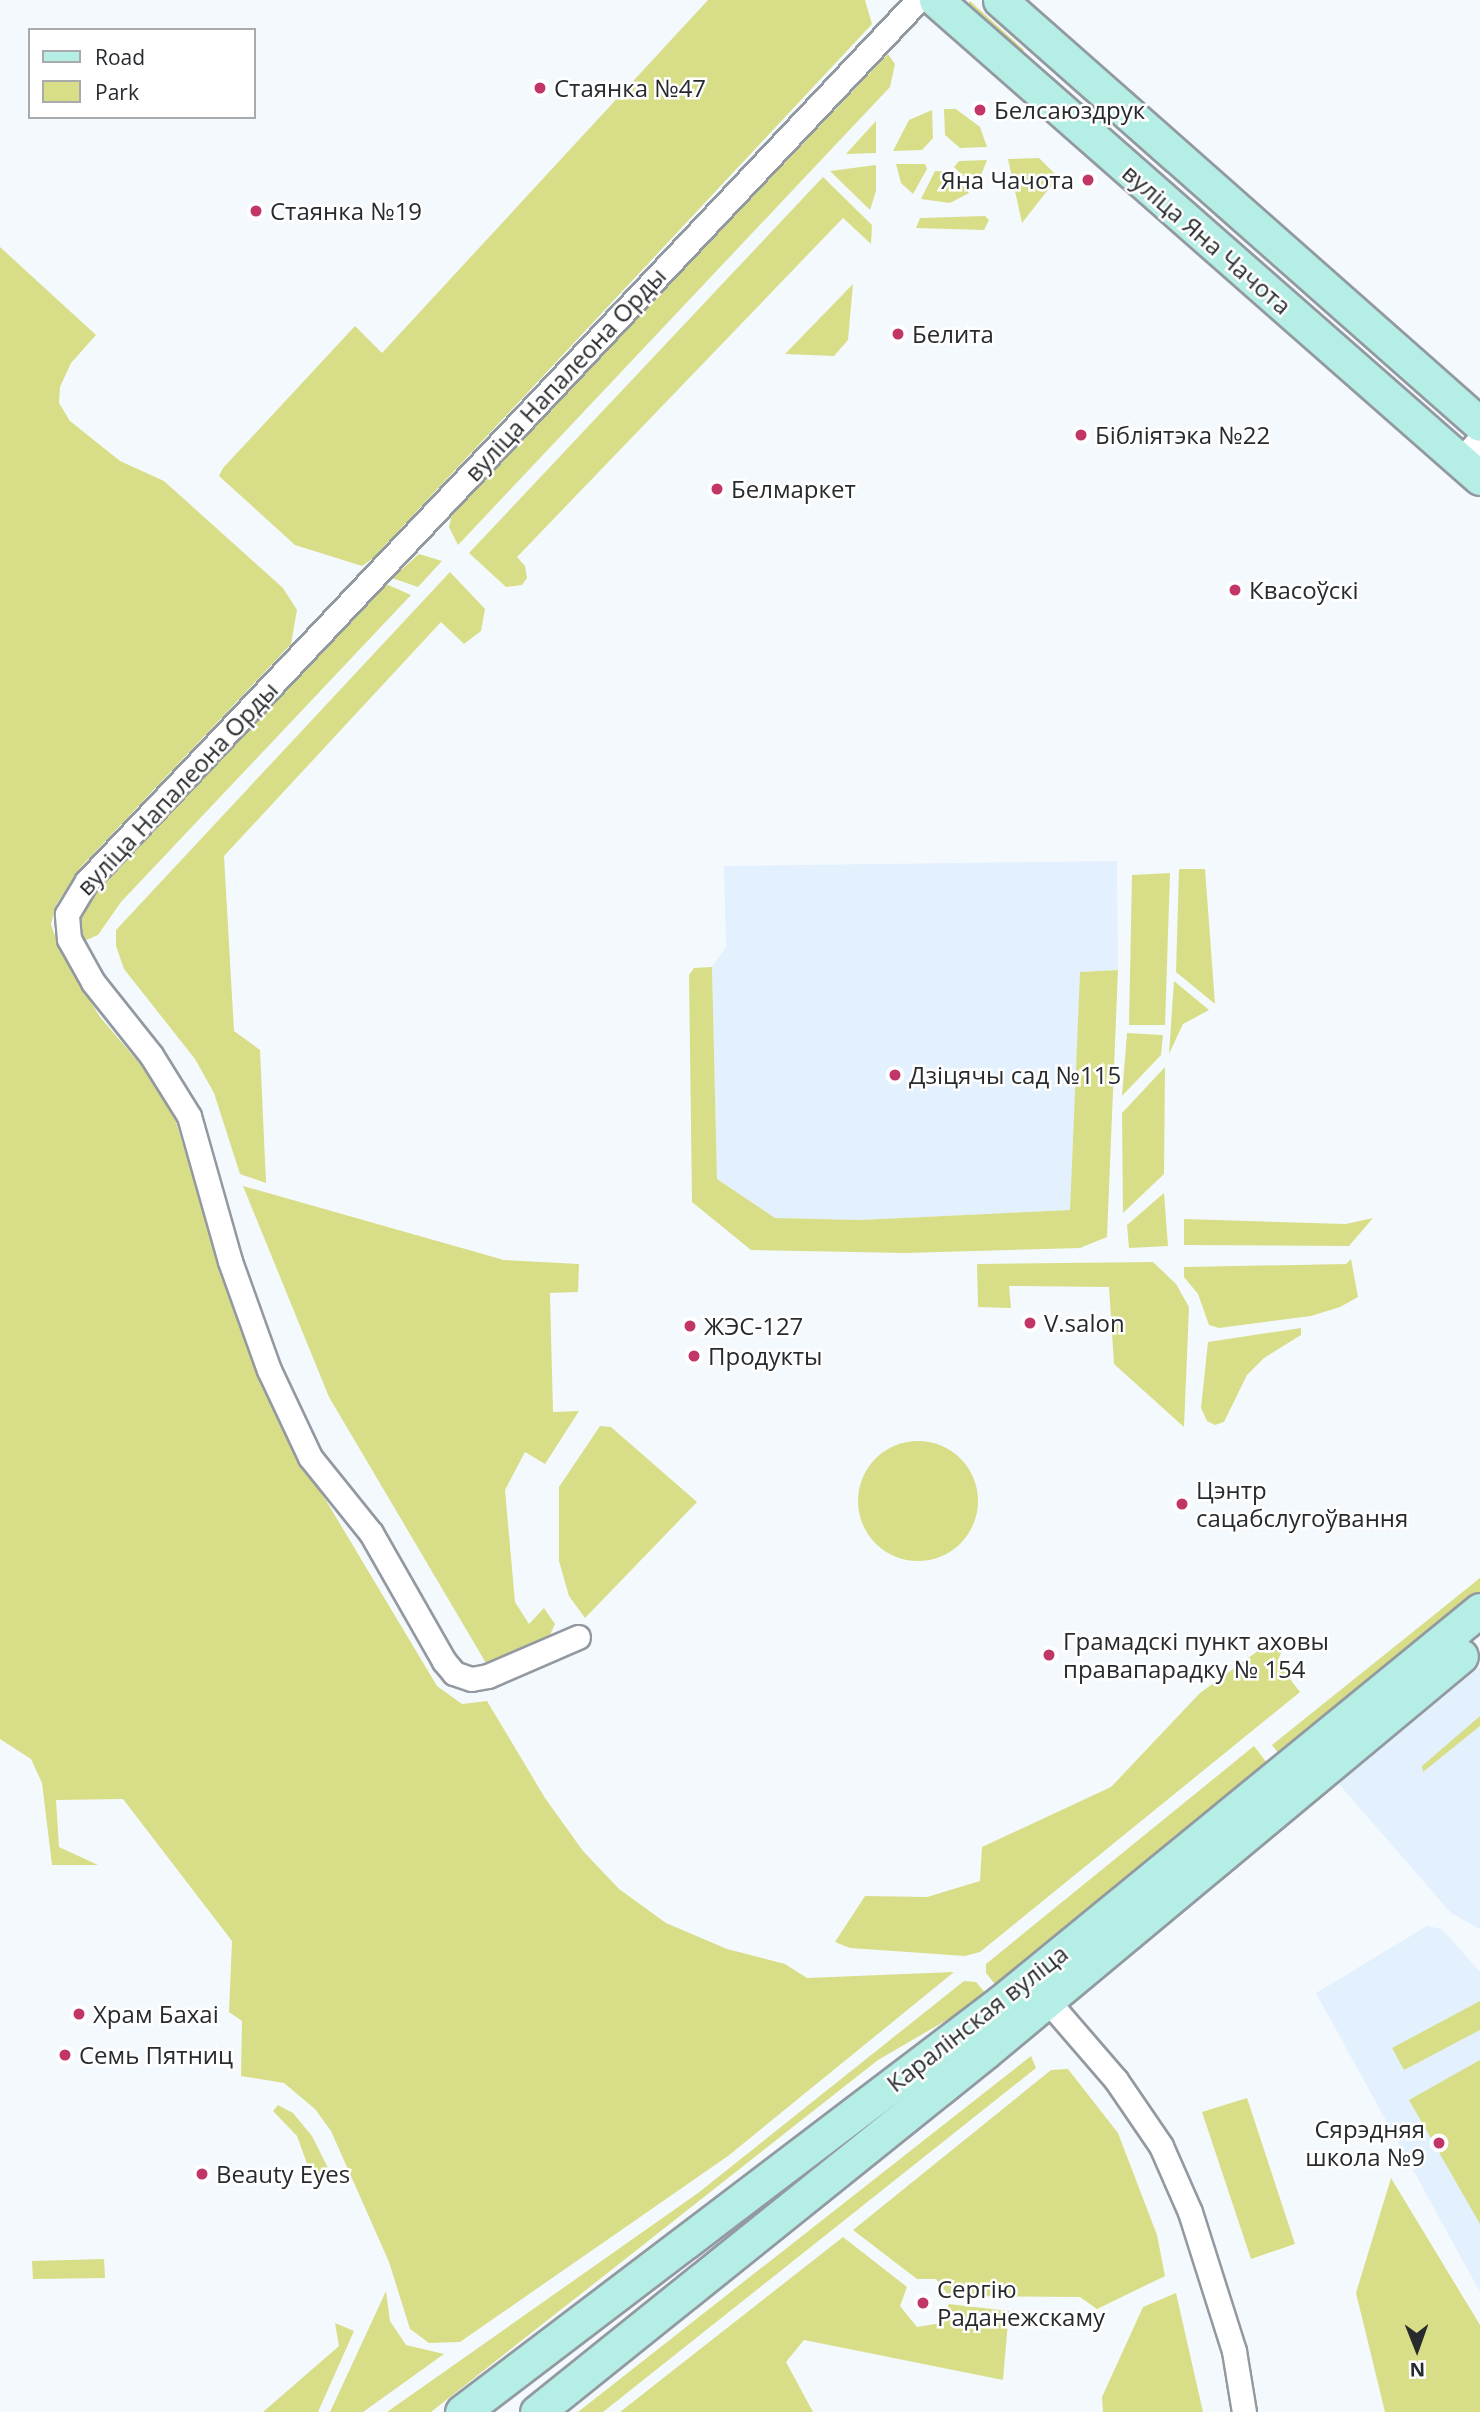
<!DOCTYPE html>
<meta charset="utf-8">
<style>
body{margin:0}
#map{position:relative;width:1480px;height:2412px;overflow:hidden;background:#f4f9fe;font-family:"Open Sans",sans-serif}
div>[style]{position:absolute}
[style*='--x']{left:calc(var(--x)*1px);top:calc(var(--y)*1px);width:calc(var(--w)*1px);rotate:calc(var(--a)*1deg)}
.built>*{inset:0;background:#e3f0fe}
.green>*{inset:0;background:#d8de87}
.round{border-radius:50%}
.roads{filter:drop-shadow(2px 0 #9399a1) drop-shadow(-2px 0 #9399a1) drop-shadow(0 2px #9399a1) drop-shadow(0 -2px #9399a1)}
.street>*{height:23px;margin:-11.5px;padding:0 11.5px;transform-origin:11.5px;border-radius:11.5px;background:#fff}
.secondary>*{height:33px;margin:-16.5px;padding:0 16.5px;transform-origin:16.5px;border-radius:16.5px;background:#b4eee4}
.dots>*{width:19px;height:19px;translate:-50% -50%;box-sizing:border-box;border:4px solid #fff;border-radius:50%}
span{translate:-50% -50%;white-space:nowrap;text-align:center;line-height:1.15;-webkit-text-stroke:5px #fff;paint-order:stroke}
.poi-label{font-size:24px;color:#282b2e}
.left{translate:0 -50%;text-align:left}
.right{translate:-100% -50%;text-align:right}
.street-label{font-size:24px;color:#282b2e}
.legend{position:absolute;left:28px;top:28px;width:228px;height:91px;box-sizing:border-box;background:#fff;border:2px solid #a9aaab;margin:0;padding:9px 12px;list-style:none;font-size:21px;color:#282b2e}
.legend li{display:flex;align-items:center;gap:14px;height:35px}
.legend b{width:35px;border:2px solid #a9aaab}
.north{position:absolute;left:1382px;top:2314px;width:70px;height:70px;-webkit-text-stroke:5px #fff;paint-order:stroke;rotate:179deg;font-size:19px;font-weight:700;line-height:28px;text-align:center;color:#282b2e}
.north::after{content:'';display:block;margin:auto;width:24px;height:32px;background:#282b2e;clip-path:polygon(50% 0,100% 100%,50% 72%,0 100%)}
</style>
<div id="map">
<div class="built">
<div style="clip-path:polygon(1117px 861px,1118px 970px,1080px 972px,1070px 1210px,860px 1220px,775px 1218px,717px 1179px,712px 967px,726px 947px,724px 866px)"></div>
<div style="clip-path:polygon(1480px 1667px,1480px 1929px,1451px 1913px,1338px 1783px)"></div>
<div style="clip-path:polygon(1427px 1926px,1442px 1929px,1480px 1972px,1480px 2292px,1316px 1993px)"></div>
</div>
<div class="green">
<div style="clip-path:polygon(708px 0,865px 0,872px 24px,372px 559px,362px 566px,295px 545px,219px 476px,223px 468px,355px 326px,382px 353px)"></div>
<div style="clip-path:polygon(970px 1px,1024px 50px,1018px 55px,965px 7px)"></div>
<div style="clip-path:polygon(888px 54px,895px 64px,890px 87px,458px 545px,449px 527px,452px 514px)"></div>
<div style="clip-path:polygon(944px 109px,956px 109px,980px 127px,987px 147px,960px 148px,945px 135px)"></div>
<div style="clip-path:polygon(932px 110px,933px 138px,922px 150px,893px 151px,909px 120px)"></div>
<div style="clip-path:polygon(876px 121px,876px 153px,846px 154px)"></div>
<div style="clip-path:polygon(1039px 158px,1058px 177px,1022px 223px,1008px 159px)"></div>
<div style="clip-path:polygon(987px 160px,976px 188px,954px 167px,959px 161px)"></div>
<div style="clip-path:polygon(896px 164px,925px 164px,927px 169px,913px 194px,901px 183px)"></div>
<div style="clip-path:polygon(876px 165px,876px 191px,870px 210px,830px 171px)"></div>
<div style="clip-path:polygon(935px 171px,951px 172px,969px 193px,950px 203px,921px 199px)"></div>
<div style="clip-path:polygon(823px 177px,872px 225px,871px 244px,843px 218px,517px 557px,525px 566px,527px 578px,522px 585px,506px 587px,469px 553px)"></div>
<div style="clip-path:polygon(985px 216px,989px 220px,984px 230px,916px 228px,920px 218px)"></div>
<div style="clip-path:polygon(0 247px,96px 335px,71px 363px,60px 387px,59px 403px,70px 421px,120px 461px,164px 481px,283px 588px,297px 610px,291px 644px,80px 868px,56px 905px,51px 924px,59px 949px,100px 1017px,153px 1079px,176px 1122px,240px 1330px,303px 1462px,437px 1686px,462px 1704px,487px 1701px,545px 1798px,583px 1851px,619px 1889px,666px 1923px,727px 1949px,785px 1964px,807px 1978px,954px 1972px,728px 2156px,460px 2342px,429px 2343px,410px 2329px,389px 2262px,331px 2131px,315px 2109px,284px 2083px,241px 2076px,242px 2021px,229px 2012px,232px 1941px,123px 1799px,56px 1800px,59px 1847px,98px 1865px,52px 1865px,42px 1783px,31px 1759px,0 1739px)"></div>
<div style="clip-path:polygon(853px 284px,848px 340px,834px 356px,785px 354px)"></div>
<div style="clip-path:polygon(419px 554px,442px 561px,418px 587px,392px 578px)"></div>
<div style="clip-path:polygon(450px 572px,485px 609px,481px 631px,464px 644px,441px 622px,224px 856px,234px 1031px,260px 1050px,266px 1183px,240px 1174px,214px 1093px,195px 1059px,124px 969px,116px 946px,116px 930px)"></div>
<div style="clip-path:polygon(386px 584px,411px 595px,121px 902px,98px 935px,84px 941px,80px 920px,97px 890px)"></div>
<div style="clip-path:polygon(1179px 869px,1205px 869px,1215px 1004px,1176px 972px)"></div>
<div style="clip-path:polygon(1170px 873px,1165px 1025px,1129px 1025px,1132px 875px)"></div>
<div style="clip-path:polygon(712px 967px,717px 1179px,775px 1218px,860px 1220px,1070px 1210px,1080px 972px,1118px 970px,1107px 1237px,1080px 1248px,905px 1253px,751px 1250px,692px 1202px,689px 975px,694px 968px)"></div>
<div style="clip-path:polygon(1174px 981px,1209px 1010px,1183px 1024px,1169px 1054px)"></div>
<div style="clip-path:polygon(1127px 1033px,1163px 1035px,1161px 1055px,1122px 1096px)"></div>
<div style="clip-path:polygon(1165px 1067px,1164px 1174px,1123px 1213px,1122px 1113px)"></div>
<div style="clip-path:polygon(243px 1186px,504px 1260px,579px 1264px,578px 1292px,550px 1293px,553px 1412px,579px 1411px,545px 1464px,525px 1452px,505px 1490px,515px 1602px,529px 1624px,544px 1608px,555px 1624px,549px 1637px,486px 1663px,329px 1397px)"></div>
<div style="clip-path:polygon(1164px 1193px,1168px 1246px,1129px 1248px,1127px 1225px)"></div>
<div style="clip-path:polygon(1373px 1218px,1349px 1246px,1184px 1245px,1184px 1219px,1346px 1224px)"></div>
<div style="clip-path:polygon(1351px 1259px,1358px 1297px,1340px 1307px,1311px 1316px,1219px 1328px,1209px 1325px,1198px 1294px,1184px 1277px,1184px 1267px,1346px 1264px)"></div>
<div style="clip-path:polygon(1153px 1262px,1176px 1284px,1189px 1307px,1184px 1427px,1114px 1364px,1109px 1287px,1009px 1286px,1011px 1308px,978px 1307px,977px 1264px)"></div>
<div style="clip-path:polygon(1301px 1328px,1301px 1335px,1264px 1358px,1247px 1375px,1224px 1422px,1215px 1425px,1207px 1421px,1201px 1408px,1208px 1342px)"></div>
<div style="clip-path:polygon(600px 1426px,611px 1427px,697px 1502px,585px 1618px,569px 1596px,559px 1561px,559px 1487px)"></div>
<div class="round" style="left:858px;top:1441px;width:120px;height:120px"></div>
<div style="clip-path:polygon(1480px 1578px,1480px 1597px,1282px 1758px,1272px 1745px)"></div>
<div style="clip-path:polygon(1262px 1648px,1283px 1649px,1277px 1662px,1300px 1692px,980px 1952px,965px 1956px,850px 1948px,835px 1942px,865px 1896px,927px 1897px,980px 1881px,982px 1847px,1111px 1787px,1200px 1693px)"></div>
<div style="clip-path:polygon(1480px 1716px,1480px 1726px,1423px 1772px,1422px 1766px)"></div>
<div style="clip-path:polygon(1254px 1746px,1270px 1767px,998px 1988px,986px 1973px,986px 1964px)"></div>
<div style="clip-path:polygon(964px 1981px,976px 1982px,988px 1996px,878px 2060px,431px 2412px,387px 2412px,698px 2193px)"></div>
<div style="clip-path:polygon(1480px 2001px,1480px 2030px,1404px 2070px,1392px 2048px)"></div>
<div style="clip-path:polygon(1031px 2056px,1036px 2068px,603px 2412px,578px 2412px)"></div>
<div style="clip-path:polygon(1480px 2060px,1480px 2224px,1409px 2100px)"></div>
<div style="clip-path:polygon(1068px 2069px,1118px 2133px,1157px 2235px,1165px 2276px,1097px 2309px,1080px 2297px,949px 2296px,936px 2279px,917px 2279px,853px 2230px,1051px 2070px)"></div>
<div style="clip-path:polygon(1247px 2098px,1295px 2244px,1251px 2259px,1202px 2112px)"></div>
<div style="clip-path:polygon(278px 2105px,293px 2113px,312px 2136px,331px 2174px,313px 2180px,297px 2136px,273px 2111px)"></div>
<div style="clip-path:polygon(1391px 2178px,1480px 2325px,1480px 2412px,1385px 2412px,1356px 2293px)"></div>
<div style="clip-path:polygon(843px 2237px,907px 2287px,900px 2306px,917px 2327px,941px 2323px,949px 2304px,1009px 2311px,1003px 2380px,804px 2340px,786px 2362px,813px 2412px,620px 2412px)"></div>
<div style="clip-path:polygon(104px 2259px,105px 2278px,33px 2279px,32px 2261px)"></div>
<div style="clip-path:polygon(386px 2291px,390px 2321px,406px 2345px,444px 2354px,363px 2412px,330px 2412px)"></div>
<div style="clip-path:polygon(1176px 2293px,1203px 2412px,1103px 2412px,1102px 2397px,1143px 2307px)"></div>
<div style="clip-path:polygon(335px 2323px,354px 2331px,318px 2412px,263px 2412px,339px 2346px)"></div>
</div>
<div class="roads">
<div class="street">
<div style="--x:1460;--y:461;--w:30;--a:-48"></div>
<div style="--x:578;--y:1637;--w:98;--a:156.6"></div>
<div style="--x:488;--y:1676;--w:17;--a:170"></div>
<div style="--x:471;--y:1679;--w:18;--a:-161"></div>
<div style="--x:454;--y:1673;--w:16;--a:-130"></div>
<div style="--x:444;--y:1661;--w:147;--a:-119.7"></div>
<div style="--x:371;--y:1533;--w:97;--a:-128.8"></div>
<div style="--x:310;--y:1457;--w:96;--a:-115.2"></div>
<div style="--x:269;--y:1370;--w:116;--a:-109.7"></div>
<div style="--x:230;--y:1261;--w:151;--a:-105.8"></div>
<div style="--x:189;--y:1116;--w:72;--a:-121.9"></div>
<div style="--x:151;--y:1055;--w:93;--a:-128.5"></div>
<div style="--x:93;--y:982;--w:49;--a:-119.2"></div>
<div style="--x:69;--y:939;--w:25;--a:-95"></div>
<div style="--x:67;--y:914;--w:39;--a:-59"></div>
<div style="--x:87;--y:881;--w:1211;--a:-46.67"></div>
<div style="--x:1047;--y:2000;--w:106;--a:49.2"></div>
<div style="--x:1116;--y:2080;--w:80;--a:55.7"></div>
<div style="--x:1161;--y:2146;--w:72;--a:66.3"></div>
<div style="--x:1190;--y:2212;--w:146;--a:72.4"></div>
<div style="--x:1234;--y:2351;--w:62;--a:80.7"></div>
</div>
<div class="secondary">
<div style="--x:936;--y:0;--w:724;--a:41.31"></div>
<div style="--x:1000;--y:0;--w:640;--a:41.46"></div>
<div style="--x:462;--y:2412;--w:677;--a:-37.26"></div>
<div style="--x:1001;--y:2002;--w:619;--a:-39.3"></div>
<div style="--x:537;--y:2412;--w:575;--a:-38.78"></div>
<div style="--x:985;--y:2052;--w:619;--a:-39.76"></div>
</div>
</div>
<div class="dots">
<div style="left:540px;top:88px;background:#c23567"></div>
<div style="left:980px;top:110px;background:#c23567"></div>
<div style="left:1088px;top:180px;background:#c23567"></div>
<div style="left:256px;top:211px;background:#c23567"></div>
<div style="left:898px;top:334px;background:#c23567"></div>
<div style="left:1081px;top:435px;background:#c23567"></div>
<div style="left:717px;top:489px;background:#c23567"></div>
<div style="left:1235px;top:590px;background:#c23567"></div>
<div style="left:895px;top:1075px;background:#c23567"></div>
<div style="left:1030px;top:1323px;background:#c23567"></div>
<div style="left:690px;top:1326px;background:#c23567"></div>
<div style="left:694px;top:1356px;background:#c23567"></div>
<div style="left:1182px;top:1504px;background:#c23567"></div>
<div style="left:1049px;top:1655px;background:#c23567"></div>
<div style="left:79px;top:2014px;background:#c23567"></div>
<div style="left:65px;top:2055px;background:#c23567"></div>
<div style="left:1439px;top:2143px;background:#c23567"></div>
<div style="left:202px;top:2174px;background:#c23567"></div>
<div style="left:923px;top:2303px;background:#c23567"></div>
</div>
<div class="poi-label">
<span class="left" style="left:554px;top:88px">Стаянка №47</span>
<span class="left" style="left:994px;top:110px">Белсаюздрук</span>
<span class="right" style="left:1074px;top:180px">Яна Чачота</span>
<span class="left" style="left:270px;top:211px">Стаянка №19</span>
<span class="left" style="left:912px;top:334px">Белита</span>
<span class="left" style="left:1095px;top:435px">Бібліятэка №22</span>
<span class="left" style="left:731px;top:489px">Белмаркет</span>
<span class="left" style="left:1249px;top:590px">Квасоўскі</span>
<span class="left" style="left:909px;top:1075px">Дзіцячы сад №115</span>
<span class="left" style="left:1044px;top:1323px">V.salon</span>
<span class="left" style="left:704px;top:1326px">ЖЭС-127</span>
<span class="left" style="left:708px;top:1356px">Продукты</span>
<span class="left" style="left:1196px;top:1504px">Цэнтр<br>сацабслугоўвання</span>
<span class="left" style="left:1063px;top:1655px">Грамадскі пункт аховы<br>правапарадку № 154</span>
<span class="left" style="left:93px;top:2014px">Храм Бахаі</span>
<span class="left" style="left:79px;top:2055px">Семь Пятниц</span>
<span class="right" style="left:1425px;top:2143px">Сярэдняя<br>школа №9</span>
<span class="left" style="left:216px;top:2174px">Beauty Eyes</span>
<span class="left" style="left:937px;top:2303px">Сергію<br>Раданежскаму</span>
</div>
<div class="street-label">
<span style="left:1207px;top:239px;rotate:41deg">вуліца Яна Чачота</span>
<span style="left:565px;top:374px;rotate:-47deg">вуліца Напалеона Орды</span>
<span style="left:177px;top:788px;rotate:-47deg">вуліца Напалеона Орды</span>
<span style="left:977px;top:2018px;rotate:-38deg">Каралінская вуліца</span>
</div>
<ul class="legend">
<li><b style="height:9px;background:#b4eee4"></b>Road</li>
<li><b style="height:19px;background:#d8de87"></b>Park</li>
</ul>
<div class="north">N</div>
</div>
